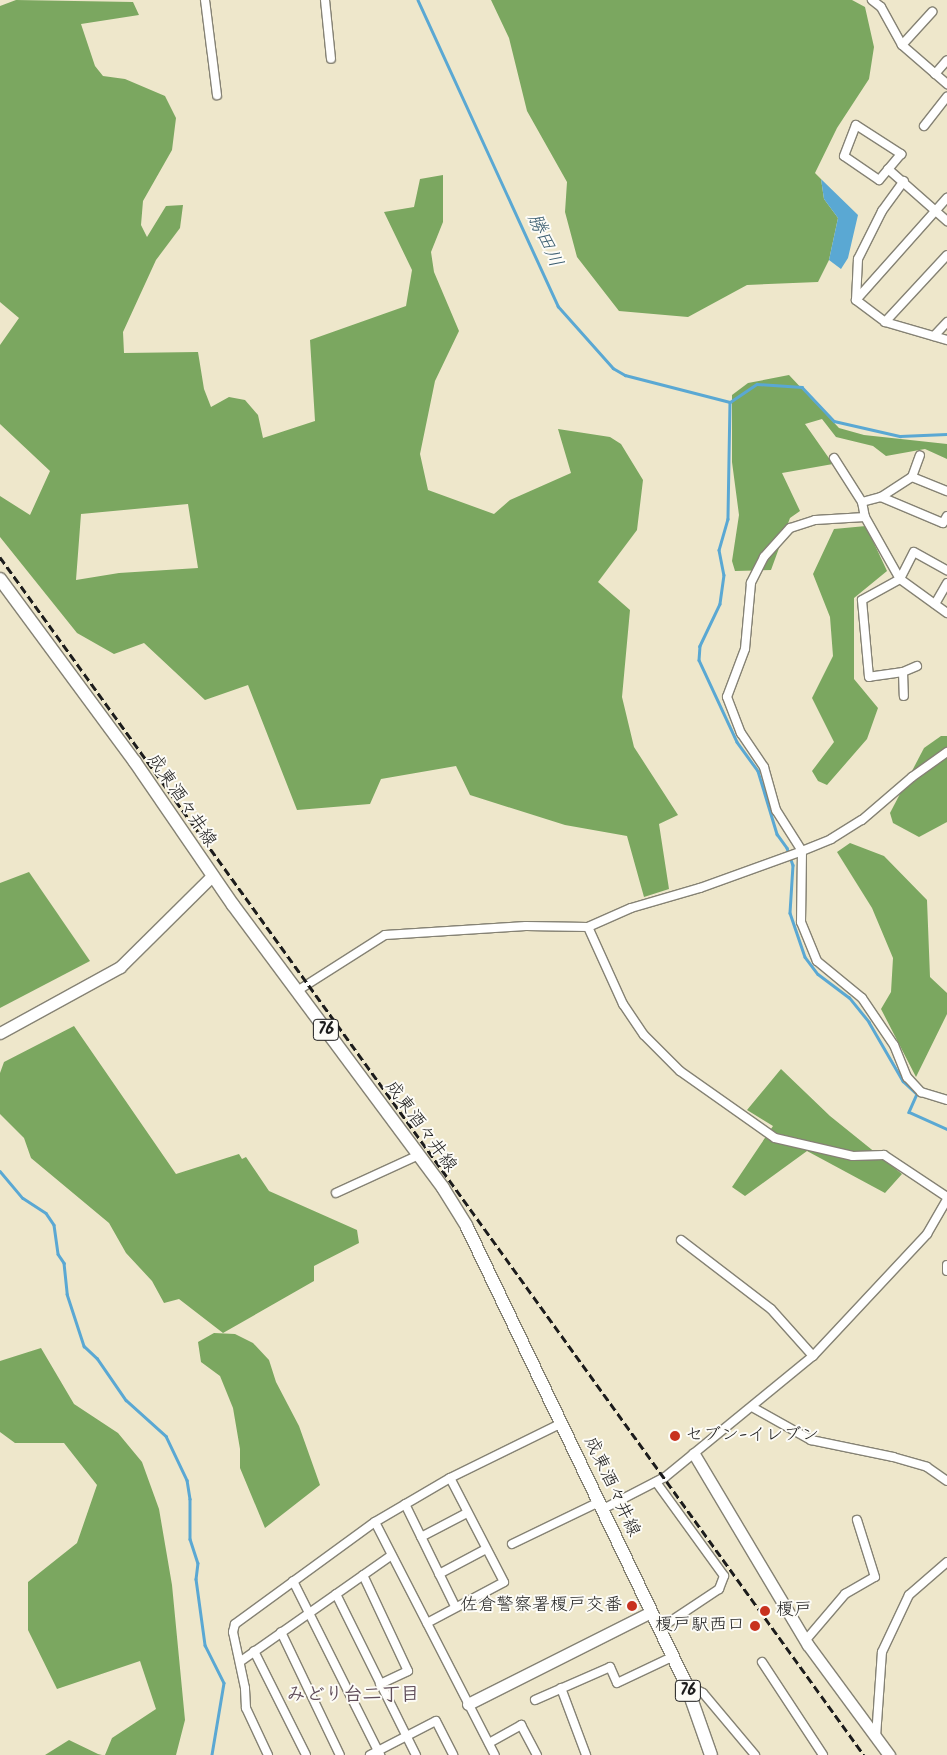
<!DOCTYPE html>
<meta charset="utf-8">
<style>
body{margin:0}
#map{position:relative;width:947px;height:1755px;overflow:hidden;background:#eee7cb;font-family:Kalam,"Klee One",sans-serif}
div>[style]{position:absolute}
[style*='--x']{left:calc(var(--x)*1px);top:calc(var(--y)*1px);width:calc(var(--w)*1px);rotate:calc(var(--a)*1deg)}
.forest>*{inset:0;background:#7ba760}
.water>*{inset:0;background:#5aa8d3}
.stream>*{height:2.5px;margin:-1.25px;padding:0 1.25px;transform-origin:1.25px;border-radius:1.25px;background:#5aa8d3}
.roads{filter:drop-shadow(1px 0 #858274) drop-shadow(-1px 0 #858274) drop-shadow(0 1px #858274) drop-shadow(0 -1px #858274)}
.street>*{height:8px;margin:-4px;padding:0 4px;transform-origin:4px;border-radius:4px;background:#fff}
.secondary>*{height:11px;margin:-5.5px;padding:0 5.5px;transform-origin:5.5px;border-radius:5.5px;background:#fff}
.primary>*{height:12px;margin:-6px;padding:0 6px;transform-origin:6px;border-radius:6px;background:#fff}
.rail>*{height:2.5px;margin-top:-1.25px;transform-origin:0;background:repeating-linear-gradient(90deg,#1c1c1c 0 8px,transparent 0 12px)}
.dots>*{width:14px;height:14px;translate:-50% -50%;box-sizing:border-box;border:2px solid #fdfcf7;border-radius:50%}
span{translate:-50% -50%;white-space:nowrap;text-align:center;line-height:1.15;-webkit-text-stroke:4px #fdfcf7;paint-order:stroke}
.shield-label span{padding:1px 4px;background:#fdfcf7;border:1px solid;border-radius:4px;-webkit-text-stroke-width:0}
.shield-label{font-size:16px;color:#1c1c1c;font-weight:700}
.street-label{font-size:18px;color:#1c1c1c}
.poi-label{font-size:18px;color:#1c1c1c}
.left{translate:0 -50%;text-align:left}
.right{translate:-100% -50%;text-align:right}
.water-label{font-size:19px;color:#385b6e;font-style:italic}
.neighbourhood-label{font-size:19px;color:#604d5a;font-weight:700}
</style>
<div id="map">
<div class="forest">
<div style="clip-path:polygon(evenodd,16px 0,133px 2px,139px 15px,81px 24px,95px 66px,103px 76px,125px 79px,165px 96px,176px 118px,172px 150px,143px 201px,141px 225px,147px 237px,166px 206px,183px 205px,180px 228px,156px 260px,123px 332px,124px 353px,198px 352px,204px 389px,211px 407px,229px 397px,245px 400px,258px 415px,263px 438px,315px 421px,310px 340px,406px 306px,412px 270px,384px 212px,414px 207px,420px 179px,443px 175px,443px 222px,431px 252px,434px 272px,459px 331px,435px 381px,420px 454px,428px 490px,494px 514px,510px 500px,571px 473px,558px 429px,610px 437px,621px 444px,643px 480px,637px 530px,598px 582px,630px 610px,622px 697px,634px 747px,678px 815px,659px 824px,669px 889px,644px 897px,627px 836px,565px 825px,470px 795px,456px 766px,381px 779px,370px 804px,297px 810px,248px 685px,205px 700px,144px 643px,114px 654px,77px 633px,0 537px,0 496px,30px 515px,50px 471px,0 424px,0 345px,19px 318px,0 302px,0 6px,16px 0,188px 504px,198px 568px,119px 573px,76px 580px,81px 514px,188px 504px)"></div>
<div style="clip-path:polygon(491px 0,852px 0,865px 7px,874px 47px,869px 79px,837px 128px,815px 173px,821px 179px,824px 199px,838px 218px,829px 260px,818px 282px,747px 285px,688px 317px,619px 311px,577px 257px,565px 212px,567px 182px,527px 111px,509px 38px)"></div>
<div style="clip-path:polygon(789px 375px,839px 428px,864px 435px,947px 444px,947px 459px,925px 449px,886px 456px,873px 446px,836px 437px,822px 419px,805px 424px,833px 464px,782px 473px,800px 511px,790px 518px,771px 570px,735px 571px,732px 561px,739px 515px,732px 462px,732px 395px,748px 383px)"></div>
<div style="clip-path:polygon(866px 526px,887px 571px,854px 598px,854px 679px,878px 708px,867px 739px,827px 785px,818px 781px,812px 771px,834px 742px,812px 698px,833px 656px,830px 617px,813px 574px,834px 529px)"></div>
<div style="clip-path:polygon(941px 736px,947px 736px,947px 822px,919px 837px,893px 823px,890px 813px,924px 748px)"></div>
<div style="clip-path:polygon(850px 843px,884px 856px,927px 900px,930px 977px,947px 993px,947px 1014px,916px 1077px,881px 1009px,891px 992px,893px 958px,872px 908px,837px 852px)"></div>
<div style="clip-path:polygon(29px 872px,90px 961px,0 1008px,0 883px)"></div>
<div style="clip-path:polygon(74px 1026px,176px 1174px,239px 1154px,242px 1159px,246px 1157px,269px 1191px,357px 1230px,359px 1243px,314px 1266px,314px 1281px,223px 1333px,179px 1299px,164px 1303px,152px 1281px,126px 1253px,109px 1223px,31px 1158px,24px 1138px,0 1114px,0 1073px,4px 1062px)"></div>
<div style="clip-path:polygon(781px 1069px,830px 1116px,902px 1174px,885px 1193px,807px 1151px,745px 1196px,732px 1187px,773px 1126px,747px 1110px)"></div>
<div style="clip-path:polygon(214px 1333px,235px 1334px,253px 1343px,269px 1360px,276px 1382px,299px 1426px,320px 1485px,265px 1528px,240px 1468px,240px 1449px,233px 1408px,220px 1376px,201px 1362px,198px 1342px)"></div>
<div style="clip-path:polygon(41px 1348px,74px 1404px,118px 1433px,142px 1462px,159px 1509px,172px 1585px,185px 1720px,176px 1755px,105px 1755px,112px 1738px,156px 1709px,140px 1661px,57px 1689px,28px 1630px,28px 1582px,77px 1543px,97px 1485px,64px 1443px,15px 1443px,0 1432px,0 1361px)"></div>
<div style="clip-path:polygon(69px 1740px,98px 1754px,102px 1755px,45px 1755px)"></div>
</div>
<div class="water">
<div style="clip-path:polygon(821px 179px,858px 215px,848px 258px,841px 269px,829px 260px,838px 218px,824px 199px)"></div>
</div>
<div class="stream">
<div style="--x:418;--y:0;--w:337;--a:65.4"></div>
<div style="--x:558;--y:306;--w:83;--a:48.4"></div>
<div style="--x:613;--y:368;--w:14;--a:30"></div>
<div style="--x:625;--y:375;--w:108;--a:14.4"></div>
<div style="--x:730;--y:402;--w:117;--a:91"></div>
<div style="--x:728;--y:519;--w:32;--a:106"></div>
<div style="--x:719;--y:550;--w:25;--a:79"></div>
<div style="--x:724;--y:575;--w:29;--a:98"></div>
<div style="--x:720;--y:604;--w:47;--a:115.5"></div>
<div style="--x:700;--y:646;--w:14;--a:94"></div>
<div style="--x:699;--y:660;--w:90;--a:65.1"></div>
<div style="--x:737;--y:742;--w:36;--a:54"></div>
<div style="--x:758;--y:771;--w:66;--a:73.2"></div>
<div style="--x:777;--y:834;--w:17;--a:54"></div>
<div style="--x:787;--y:848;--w:18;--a:71"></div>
<div style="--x:793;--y:865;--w:48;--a:93.6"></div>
<div style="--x:790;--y:913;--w:46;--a:71.2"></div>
<div style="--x:805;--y:957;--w:21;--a:53"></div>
<div style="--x:818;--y:974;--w:39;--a:37"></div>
<div style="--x:849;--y:997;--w:32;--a:51"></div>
<div style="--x:869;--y:1022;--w:68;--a:60"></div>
<div style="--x:903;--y:1081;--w:19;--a:43"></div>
<div style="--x:917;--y:1094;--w:20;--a:114"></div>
<div style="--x:909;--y:1112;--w:42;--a:24.1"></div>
<div style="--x:730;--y:402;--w:32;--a:-34"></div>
<div style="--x:757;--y:384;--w:45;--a:3.8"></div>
<div style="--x:802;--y:387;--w:47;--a:46.7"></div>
<div style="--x:834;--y:421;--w:68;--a:12.8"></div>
<div style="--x:900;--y:436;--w:47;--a:-2.4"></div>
<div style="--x:0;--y:1171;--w:35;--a:50"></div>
<div style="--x:23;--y:1198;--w:27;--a:33"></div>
<div style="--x:46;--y:1213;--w:14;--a:56"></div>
<div style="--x:54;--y:1225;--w:29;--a:82"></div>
<div style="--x:58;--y:1254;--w:11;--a:56"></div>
<div style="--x:64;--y:1263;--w:31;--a:84"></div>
<div style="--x:67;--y:1294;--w:55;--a:71.9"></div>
<div style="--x:84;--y:1346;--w:18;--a:43"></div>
<div style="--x:97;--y:1358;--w:51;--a:55.4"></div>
<div style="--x:126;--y:1400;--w:54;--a:42"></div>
<div style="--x:166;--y:1436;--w:49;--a:64.5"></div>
<div style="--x:187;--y:1480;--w:19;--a:81"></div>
<div style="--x:190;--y:1499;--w:40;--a:90"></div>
<div style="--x:190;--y:1539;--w:25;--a:72"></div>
<div style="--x:198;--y:1563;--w:16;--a:97"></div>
<div style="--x:196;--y:1579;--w:67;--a:82.2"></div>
<div style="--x:205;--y:1645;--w:42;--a:63.4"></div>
<div style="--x:224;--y:1683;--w:73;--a:99.5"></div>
</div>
<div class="roads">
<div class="street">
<div style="--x:205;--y:0;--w:96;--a:82.8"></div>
<div style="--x:325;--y:0;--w:59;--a:84.2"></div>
<div style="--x:872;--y:0;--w:11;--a:38"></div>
<div style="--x:881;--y:7;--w:43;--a:61.1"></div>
<div style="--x:902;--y:45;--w:60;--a:40.9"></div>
<div style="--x:902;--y:45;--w:45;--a:-47.7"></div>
<div style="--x:935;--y:74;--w:18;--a:-49"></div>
<div style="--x:856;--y:125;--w:54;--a:32.8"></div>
<div style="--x:901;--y:154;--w:34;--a:130"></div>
<div style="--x:879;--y:180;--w:42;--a:-145.6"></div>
<div style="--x:844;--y:156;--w:33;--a:-69"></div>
<div style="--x:924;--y:126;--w:37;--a:-52"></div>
<div style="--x:888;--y:169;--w:79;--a:41.4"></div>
<div style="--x:856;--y:300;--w:137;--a:-48.3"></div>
<div style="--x:856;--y:300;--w:41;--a:-87.2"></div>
<div style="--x:858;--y:259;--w:54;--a:-63.4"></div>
<div style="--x:882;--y:211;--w:37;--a:-54"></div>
<div style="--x:856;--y:300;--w:36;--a:37"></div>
<div style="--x:885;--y:322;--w:65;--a:16.2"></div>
<div style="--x:885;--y:322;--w:91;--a:-47.2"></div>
<div style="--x:934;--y:336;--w:19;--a:-47"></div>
<div style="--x:834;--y:458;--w:52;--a:57.5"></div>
<div style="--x:862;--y:502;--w:15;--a:79"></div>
<div style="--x:865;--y:517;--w:71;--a:60.6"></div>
<div style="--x:900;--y:579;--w:58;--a:35.9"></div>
<div style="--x:912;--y:477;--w:38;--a:22"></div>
<div style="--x:881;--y:497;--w:67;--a:22.8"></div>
<div style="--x:943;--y:523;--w:8;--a:-60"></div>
<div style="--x:862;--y:502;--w:20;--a:-15"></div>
<div style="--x:881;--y:497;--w:37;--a:-33"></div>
<div style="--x:912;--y:477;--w:23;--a:-70"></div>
<div style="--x:865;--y:517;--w:50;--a:176.6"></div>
<div style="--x:815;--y:520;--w:26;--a:162"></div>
<div style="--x:790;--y:528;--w:39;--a:132"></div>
<div style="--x:764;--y:557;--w:29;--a:117"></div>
<div style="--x:751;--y:583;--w:66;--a:95.2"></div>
<div style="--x:745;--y:649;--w:51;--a:110.6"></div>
<div style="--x:727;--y:697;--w:39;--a:69"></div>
<div style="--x:741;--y:733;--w:41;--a:55.9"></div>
<div style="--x:764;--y:767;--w:45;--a:74.4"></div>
<div style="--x:776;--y:810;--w:49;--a:57.6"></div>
<div style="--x:802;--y:851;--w:71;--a:90.8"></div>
<div style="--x:801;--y:922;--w:42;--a:67.7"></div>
<div style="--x:817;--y:961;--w:58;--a:39.4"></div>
<div style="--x:862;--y:998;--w:57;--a:55.8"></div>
<div style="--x:894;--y:1045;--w:35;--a:68"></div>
<div style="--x:907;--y:1077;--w:21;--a:47"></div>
<div style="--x:921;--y:1092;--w:27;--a:17"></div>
<div style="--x:935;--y:604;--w:24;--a:-60"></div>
<div style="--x:917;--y:666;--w:15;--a:157"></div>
<div style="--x:903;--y:672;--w:34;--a:172"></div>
<div style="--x:869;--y:677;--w:77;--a:-95.2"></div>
<div style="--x:862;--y:600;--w:43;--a:-28.9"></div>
<div style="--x:900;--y:579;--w:30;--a:-63"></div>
<div style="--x:914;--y:552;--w:38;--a:29"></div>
<div style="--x:903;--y:672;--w:24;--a:88"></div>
<div style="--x:588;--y:927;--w:85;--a:65.6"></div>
<div style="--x:623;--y:1004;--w:37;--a:56"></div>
<div style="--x:644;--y:1035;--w:51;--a:45"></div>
<div style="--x:680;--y:1071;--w:116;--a:35.2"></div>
<div style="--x:775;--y:1138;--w:80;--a:13"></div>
<div style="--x:853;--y:1156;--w:31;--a:-2"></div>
<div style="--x:884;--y:1155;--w:76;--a:33.7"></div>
<div style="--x:297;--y:991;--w:104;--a:-32.5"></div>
<div style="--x:385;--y:935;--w:141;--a:-3.7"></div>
<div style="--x:526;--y:926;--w:62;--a:0.9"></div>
<div style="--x:588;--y:927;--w:47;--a:-23.8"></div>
<div style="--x:631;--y:908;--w:72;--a:-16.2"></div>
<div style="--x:700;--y:888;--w:109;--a:-19.9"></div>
<div style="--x:802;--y:851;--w:31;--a:-22"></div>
<div style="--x:831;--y:839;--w:36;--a:-32"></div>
<div style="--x:862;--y:820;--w:66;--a:-40.7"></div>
<div style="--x:912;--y:777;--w:43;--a:-35.5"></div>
<div style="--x:336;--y:1193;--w:91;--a:-24.6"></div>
<div style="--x:681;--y:1240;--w:113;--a:37.5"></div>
<div style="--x:771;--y:1309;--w:63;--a:48.2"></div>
<div style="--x:947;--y:1265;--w:6;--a:90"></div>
<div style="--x:752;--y:1407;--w:68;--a:29.2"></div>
<div style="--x:811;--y:1440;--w:84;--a:11.7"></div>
<div style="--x:893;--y:1457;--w:35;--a:16"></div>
<div style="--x:927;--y:1467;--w:24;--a:35"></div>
<div style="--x:656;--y:1482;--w:116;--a:54.1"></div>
<div style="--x:724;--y:1576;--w:14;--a:111"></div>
<div style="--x:719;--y:1589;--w:72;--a:146.3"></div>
<div style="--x:405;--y:1504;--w:114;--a:63.9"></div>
<div style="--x:603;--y:1509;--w:70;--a:-27.3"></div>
<div style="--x:665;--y:1477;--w:191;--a:-39.3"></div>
<div style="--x:813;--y:1356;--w:167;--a:-46.9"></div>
<div style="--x:927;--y:1234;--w:39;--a:-60"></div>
<div style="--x:375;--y:1522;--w:262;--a:62.8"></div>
<div style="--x:421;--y:1537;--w:52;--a:-27.6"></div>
<div style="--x:512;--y:1544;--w:97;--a:-25.8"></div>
<div style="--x:439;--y:1574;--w:53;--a:-28"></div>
<div style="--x:363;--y:1575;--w:106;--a:64.9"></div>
<div style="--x:408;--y:1671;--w:31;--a:155"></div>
<div style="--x:293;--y:1581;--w:195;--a:63.4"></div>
<div style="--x:336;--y:1594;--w:180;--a:63.6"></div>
<div style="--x:427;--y:1623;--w:87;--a:-28"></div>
<div style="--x:504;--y:1582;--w:117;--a:-117.4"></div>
<div style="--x:281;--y:1632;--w:136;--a:64.4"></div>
<div style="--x:805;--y:1641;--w:62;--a:-49.6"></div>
<div style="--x:845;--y:1594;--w:34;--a:-30"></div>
<div style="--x:875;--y:1577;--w:60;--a:-107.5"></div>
<div style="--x:254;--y:1651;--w:116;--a:63.4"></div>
<div style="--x:241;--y:1661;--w:184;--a:-35.1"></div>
<div style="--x:762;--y:1662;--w:111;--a:56.7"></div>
<div style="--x:686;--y:1684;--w:19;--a:28"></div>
<div style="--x:703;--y:1693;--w:81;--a:50"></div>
<div style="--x:561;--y:1688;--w:72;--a:69.5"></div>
<div style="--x:535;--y:1700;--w:82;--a:-23.7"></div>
<div style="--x:610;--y:1667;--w:17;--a:66"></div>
<div style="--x:617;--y:1683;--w:61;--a:-25.3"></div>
<div style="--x:876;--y:1737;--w:85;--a:-86"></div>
<div style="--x:882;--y:1652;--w:63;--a:-64.7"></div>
<div style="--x:909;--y:1595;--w:50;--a:-41"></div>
<div style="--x:489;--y:1743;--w:37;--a:-29"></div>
<div style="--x:521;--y:1725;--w:34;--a:62"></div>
<div style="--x:268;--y:1755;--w:52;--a:-115.1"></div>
<div style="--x:246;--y:1708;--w:20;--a:-93"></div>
<div style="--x:245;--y:1688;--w:57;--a:-102.1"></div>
<div style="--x:233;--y:1632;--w:8;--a:-76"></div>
<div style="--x:235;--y:1624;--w:173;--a:-36.1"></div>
<div style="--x:375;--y:1522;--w:87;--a:-30.4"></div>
<div style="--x:450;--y:1478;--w:125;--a:-26.2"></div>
<div style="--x:370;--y:1755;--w:74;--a:-27.3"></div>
<div style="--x:436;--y:1721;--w:38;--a:63"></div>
</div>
<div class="secondary">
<div style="--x:0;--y:1033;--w:137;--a:-28.8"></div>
<div style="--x:120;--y:967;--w:129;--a:-44.7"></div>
<div style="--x:694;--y:1454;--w:222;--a:59.2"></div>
<div style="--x:808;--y:1645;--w:137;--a:53.6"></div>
<div style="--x:468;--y:1704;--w:205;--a:-26.7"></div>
</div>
<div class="primary">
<div style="--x:0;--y:579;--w:227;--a:53.6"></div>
<div style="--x:135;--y:762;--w:173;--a:55.6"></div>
<div style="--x:233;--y:905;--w:352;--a:53.4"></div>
<div style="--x:443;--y:1188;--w:44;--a:58.1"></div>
<div style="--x:466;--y:1225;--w:509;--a:64.39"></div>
<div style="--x:686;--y:1684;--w:75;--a:70.6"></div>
</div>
</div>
<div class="rail">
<div style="--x:0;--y:557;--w:1477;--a:54.2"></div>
</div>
<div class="dots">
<div style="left:675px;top:1436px;background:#c8321e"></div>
<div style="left:632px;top:1606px;background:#c8321e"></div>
<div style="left:765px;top:1611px;background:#c8321e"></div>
<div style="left:755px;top:1626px;background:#c8321e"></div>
</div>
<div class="shield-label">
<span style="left:326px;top:1030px">76</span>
<span style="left:688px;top:1691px">76</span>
</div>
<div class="street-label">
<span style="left:181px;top:801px;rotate:56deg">成東酒々井線</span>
<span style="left:420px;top:1127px;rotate:54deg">成東酒々井線</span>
<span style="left:611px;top:1487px;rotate:65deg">成東酒々井線</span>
</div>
<div class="poi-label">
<span class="left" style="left:685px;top:1436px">セブン-イレブン</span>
<span class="right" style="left:622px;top:1606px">佐倉警察署榎戸交番</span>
<span class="left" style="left:776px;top:1611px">榎戸</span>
<span class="right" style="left:745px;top:1626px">榎戸駅西口</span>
</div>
<div class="water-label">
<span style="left:544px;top:241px;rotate:65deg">勝田川</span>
</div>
<div class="neighbourhood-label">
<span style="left:353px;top:1696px">みどり台二丁目</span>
</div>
</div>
